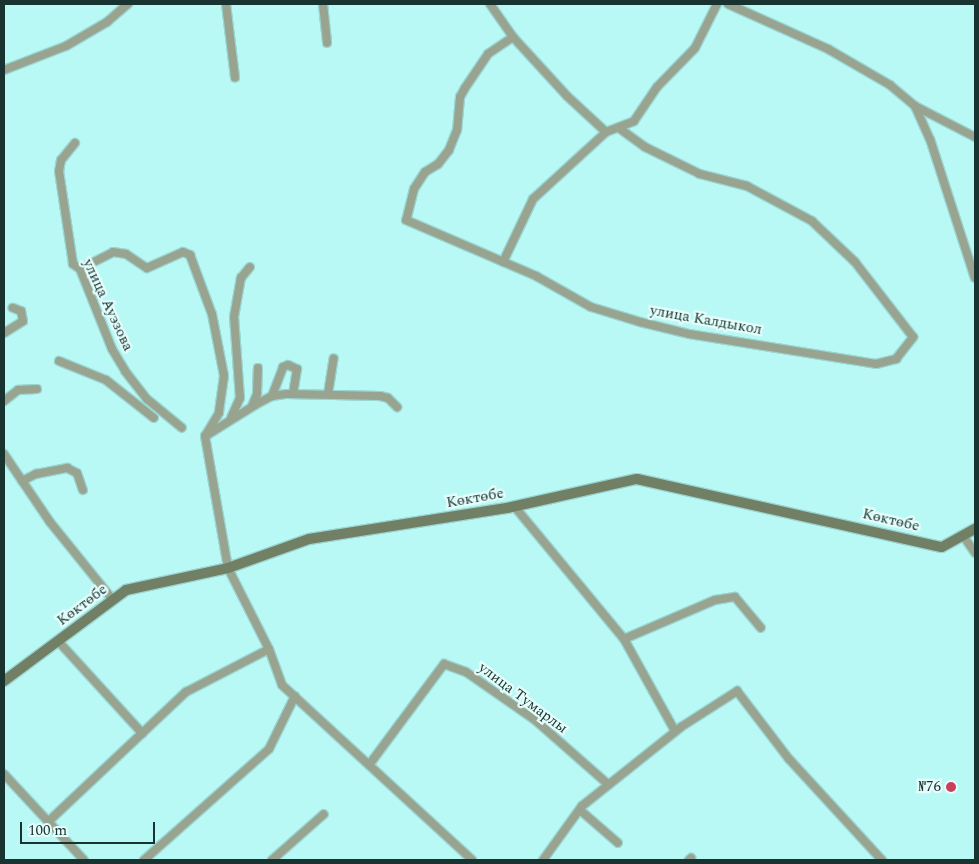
<!DOCTYPE html>
<meta charset="utf-8">
<style>
body{margin:0}
#map{position:relative;width:979px;height:864px;overflow:hidden;background:#b8f8f5;font-family:Spectral,serif}
div>[style]{position:absolute}
[style*='--x']{left:calc(var(--x)*1px);top:calc(var(--y)*1px);width:calc(var(--w)*1px);rotate:calc(var(--a)*1deg)}
.roads{filter:drop-shadow(1px 0 #9bd5d2) drop-shadow(-1px 0 #9bd5d2) drop-shadow(0 1px #9bd5d2) drop-shadow(0 -1px #9bd5d2)}
.street>*{height:8px;margin:-4px;padding:0 4px;transform-origin:4px;border-radius:4px;background:#98a390}
.secondary>*{height:10px;margin:-5px;padding:0 5px;transform-origin:5px;border-radius:5px;background:#718065}
.dots>*{width:14px;height:14px;translate:-50% -50%;box-sizing:border-box;border:2px solid #e5fdfb;border-radius:50%}
span{translate:-50% -50%;white-space:nowrap;text-align:center;line-height:1.15;-webkit-text-stroke:4.5px #e5fdfb;paint-order:stroke}
.street-label{font-size:15px;color:#193331}
.poi-label{font-size:15px;color:#193331}
.right{translate:-100% -50%;text-align:right}
.frame{position:absolute;inset:0;border:5px solid #193331;pointer-events:none}
.scale{position:absolute;left:20px;top:822px;width:135px;height:22px;box-sizing:border-box;border:2px solid #193331;border-top:0;padding-left:6px;font-size:15px;line-height:18px;white-space:nowrap;color:#193331;-webkit-text-stroke:4px #e5fdfb;paint-order:stroke}
</style>
<div id="map">
<div class="roads">
<div class="street">
<div style="--x:226;--y:4;--w:74;--a:83"></div>
<div style="--x:323;--y:4;--w:39;--a:84"></div>
<div style="--x:490;--y:4;--w:40;--a:55.1"></div>
<div style="--x:513;--y:37;--w:30;--a:146"></div>
<div style="--x:488;--y:54;--w:41;--a:124.1"></div>
<div style="--x:465;--y:88;--w:10;--a:119"></div>
<div style="--x:460;--y:97;--w:33;--a:95"></div>
<div style="--x:457;--y:130;--w:22;--a:112"></div>
<div style="--x:449;--y:150;--w:18;--a:128"></div>
<div style="--x:438;--y:164;--w:15;--a:148"></div>
<div style="--x:425;--y:172;--w:20;--a:123"></div>
<div style="--x:414;--y:189;--w:32;--a:104"></div>
<div style="--x:406;--y:220;--w:142;--a:23.3"></div>
<div style="--x:536;--y:276;--w:63;--a:29.4"></div>
<div style="--x:591;--y:307;--w:51;--a:17"></div>
<div style="--x:640;--y:322;--w:50;--a:13.8"></div>
<div style="--x:689;--y:334;--w:189;--a:9.1"></div>
<div style="--x:876;--y:364;--w:21;--a:-14"></div>
<div style="--x:896;--y:359;--w:28;--a:-52"></div>
<div style="--x:913;--y:337;--w:95;--a:-127.7"></div>
<div style="--x:855;--y:262;--w:59;--a:-136.4"></div>
<div style="--x:812;--y:221;--w:74;--a:-151.7"></div>
<div style="--x:747;--y:186;--w:49;--a:-165.7"></div>
<div style="--x:700;--y:174;--w:61;--a:-153.9"></div>
<div style="--x:645;--y:147;--w:31;--a:-144"></div>
<div style="--x:728;--y:4;--w:110;--a:24.2"></div>
<div style="--x:828;--y:49;--w:72;--a:30.1"></div>
<div style="--x:890;--y:85;--w:33;--a:40"></div>
<div style="--x:915;--y:106;--w:36;--a:66"></div>
<div style="--x:930;--y:139;--w:146;--a:72.1"></div>
<div style="--x:513;--y:37;--w:80;--a:47.5"></div>
<div style="--x:567;--y:96;--w:53;--a:42.7"></div>
<div style="--x:606;--y:132;--w:30;--a:-21"></div>
<div style="--x:634;--y:121;--w:41;--a:-55.9"></div>
<div style="--x:657;--y:87;--w:54;--a:-45.7"></div>
<div style="--x:695;--y:48;--w:49;--a:-63.4"></div>
<div style="--x:4;--y:70;--w:66;--a:-21.2"></div>
<div style="--x:66;--y:46;--w:48;--a:-30.3"></div>
<div style="--x:107;--y:22;--w:28;--a:-41"></div>
<div style="--x:915;--y:106;--w:68;--a:27.3"></div>
<div style="--x:75;--y:143;--w:22;--a:129"></div>
<div style="--x:61;--y:160;--w:11;--a:100"></div>
<div style="--x:59;--y:171;--w:94;--a:81.4"></div>
<div style="--x:73;--y:264;--w:9;--a:36"></div>
<div style="--x:80;--y:269;--w:86;--a:68.2"></div>
<div style="--x:112;--y:349;--w:26;--a:59"></div>
<div style="--x:125;--y:371;--w:36;--a:52"></div>
<div style="--x:147;--y:399;--w:45;--a:39.6"></div>
<div style="--x:503;--y:262;--w:70;--a:-64.5"></div>
<div style="--x:533;--y:199;--w:99;--a:-42.5"></div>
<div style="--x:80;--y:269;--w:37;--a:-27"></div>
<div style="--x:113;--y:252;--w:13;--a:9"></div>
<div style="--x:126;--y:254;--w:25;--a:34"></div>
<div style="--x:147;--y:268;--w:39;--a:-24"></div>
<div style="--x:183;--y:252;--w:8;--a:23"></div>
<div style="--x:190;--y:255;--w:63;--a:69.6"></div>
<div style="--x:212;--y:314;--w:63;--a:79"></div>
<div style="--x:224;--y:376;--w:37;--a:98"></div>
<div style="--x:219;--y:413;--w:27;--a:121"></div>
<div style="--x:205;--y:436;--w:134;--a:80.1"></div>
<div style="--x:228;--y:568;--w:91;--a:63.2"></div>
<div style="--x:269;--y:649;--w:38;--a:70"></div>
<div style="--x:282;--y:685;--w:258;--a:42.6"></div>
<div style="--x:4;--y:333;--w:22;--a:-32"></div>
<div style="--x:23;--y:321;--w:10;--a:-101"></div>
<div style="--x:21;--y:311;--w:9;--a:-159"></div>
<div style="--x:59;--y:361;--w:51;--a:22"></div>
<div style="--x:106;--y:380;--w:61;--a:38.4"></div>
<div style="--x:328;--y:394;--w:36;--a:-81"></div>
<div style="--x:272;--y:396;--w:31;--a:-69"></div>
<div style="--x:283;--y:367;--w:5;--a:-22"></div>
<div style="--x:288;--y:365;--w:10;--a:24"></div>
<div style="--x:297;--y:369;--w:24;--a:99"></div>
<div style="--x:4;--y:401;--w:18;--a:-38"></div>
<div style="--x:18;--y:390;--w:19;--a:-3"></div>
<div style="--x:252;--y:406;--w:13;--a:-67"></div>
<div style="--x:257;--y:394;--w:26;--a:-88"></div>
<div style="--x:231;--y:418;--w:22;--a:-66"></div>
<div style="--x:240;--y:398;--w:81;--a:-94.2"></div>
<div style="--x:234;--y:317;--w:40;--a:-80"></div>
<div style="--x:241;--y:278;--w:14;--a:-51"></div>
<div style="--x:207;--y:435;--w:57;--a:-32"></div>
<div style="--x:255;--y:405;--w:19;--a:-28"></div>
<div style="--x:272;--y:396;--w:15;--a:-8"></div>
<div style="--x:287;--y:394;--w:93;--a:1.2"></div>
<div style="--x:380;--y:396;--w:8;--a:14"></div>
<div style="--x:388;--y:398;--w:13;--a:45"></div>
<div style="--x:4;--y:454;--w:82;--a:55.9"></div>
<div style="--x:50;--y:522;--w:100;--a:51.1"></div>
<div style="--x:22;--y:481;--w:16;--a:-27"></div>
<div style="--x:36;--y:474;--w:32;--a:-11"></div>
<div style="--x:67;--y:468;--w:11;--a:27"></div>
<div style="--x:77;--y:473;--w:18;--a:71"></div>
<div style="--x:514;--y:506;--w:173;--a:50.4"></div>
<div style="--x:624;--y:639;--w:105;--a:61"></div>
<div style="--x:964;--y:537;--w:19;--a:55"></div>
<div style="--x:624;--y:639;--w:99;--a:-23.2"></div>
<div style="--x:715;--y:600;--w:20;--a:-9"></div>
<div style="--x:735;--y:597;--w:40;--a:50"></div>
<div style="--x:58;--y:641;--w:125;--a:47.6"></div>
<div style="--x:369;--y:765;--w:126;--a:-53.4"></div>
<div style="--x:444;--y:664;--w:23;--a:20"></div>
<div style="--x:466;--y:672;--w:84;--a:34.8"></div>
<div style="--x:535;--y:720;--w:98;--a:41.3"></div>
<div style="--x:4;--y:774;--w:117;--a:47.1"></div>
<div style="--x:580;--y:810;--w:50;--a:41"></div>
<div style="--x:50;--y:820;--w:187;--a:-43.3"></div>
<div style="--x:186;--y:692;--w:93;--a:-27.4"></div>
<div style="--x:144;--y:860;--w:167;--a:-41.6"></div>
<div style="--x:269;--y:749;--w:59;--a:-63.9"></div>
<div style="--x:272;--y:860;--w:69;--a:-41.5"></div>
<div style="--x:543;--y:860;--w:67;--a:-54.2"></div>
<div style="--x:582;--y:806;--w:127;--a:-38.6"></div>
<div style="--x:681;--y:727;--w:67;--a:-32.7"></div>
<div style="--x:737;--y:691;--w:86;--a:52.6"></div>
<div style="--x:789;--y:759;--w:137;--a:47.4"></div>
<div style="--x:689;--y:860;--w:3;--a:-45"></div>
</div>
<div class="secondary">
<div style="--x:4;--y:681;--w:152;--a:-36.7"></div>
<div style="--x:126;--y:590;--w:104;--a:-12.2"></div>
<div style="--x:228;--y:568;--w:86;--a:-19.7"></div>
<div style="--x:309;--y:539;--w:200;--a:-8.9"></div>
<div style="--x:507;--y:508;--w:133;--a:-12.6"></div>
<div style="--x:637;--y:479;--w:312;--a:12.6"></div>
<div style="--x:942;--y:547;--w:38;--a:-29"></div>
</div>
</div>
<div class="dots">
<div style="left:951px;top:787px;background:#cd3e5d"></div>
</div>
<div class="street-label">
<span style="left:108px;top:305px;rotate:65deg">улица Ауэзова</span>
<span style="left:706px;top:320px;rotate:10deg">улица Калдыкол</span>
<span style="left:475px;top:498px;rotate:-10deg">Көктөбе</span>
<span style="left:891px;top:520px;rotate:13deg">Көктөбе</span>
<span style="left:82px;top:605px;rotate:-37deg">Көктөбе</span>
<span style="left:523px;top:698px;rotate:37deg">улица Тумарлы</span>
</div>
<div class="poi-label">
<span class="right" style="left:941px;top:787px">№76</span>
</div>
<div class="frame"></div>
<div class="scale">100 m</div>
</div>
